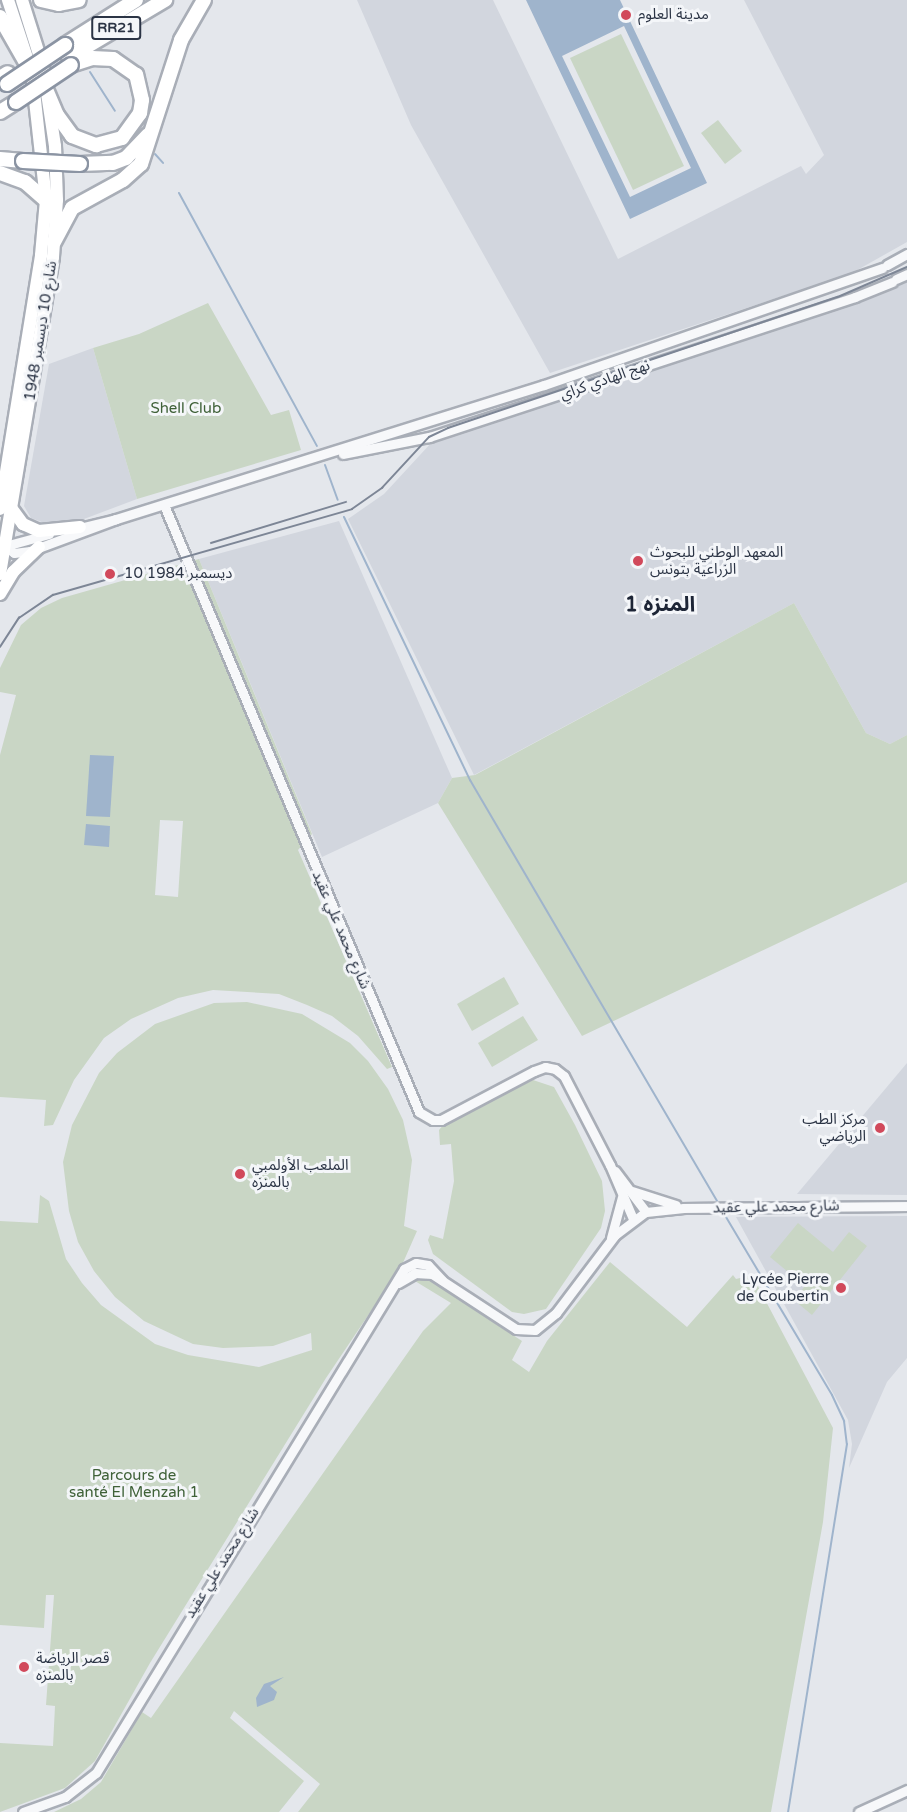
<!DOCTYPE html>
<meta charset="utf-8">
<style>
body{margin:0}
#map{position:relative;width:907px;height:1812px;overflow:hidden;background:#e4e7ec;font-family:"Varela Round","Noto Sans Arabic",sans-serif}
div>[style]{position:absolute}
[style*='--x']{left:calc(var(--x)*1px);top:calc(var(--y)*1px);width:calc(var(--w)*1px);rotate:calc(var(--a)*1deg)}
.built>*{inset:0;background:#d2d6de}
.green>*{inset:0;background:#c9d6c5}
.water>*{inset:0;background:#9fb4cc}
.stream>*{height:2px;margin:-1px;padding:0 1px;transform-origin:1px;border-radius:1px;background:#9fb4cc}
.roads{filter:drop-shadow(2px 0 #a9aeb7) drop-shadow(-2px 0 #a9aeb7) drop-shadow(0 2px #a9aeb7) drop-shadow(0 -2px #a9aeb7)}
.minor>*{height:9px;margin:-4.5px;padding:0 4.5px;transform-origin:4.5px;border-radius:4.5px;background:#f7f8fa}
.major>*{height:12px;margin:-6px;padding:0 6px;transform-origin:6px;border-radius:6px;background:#fff}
.highway>*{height:14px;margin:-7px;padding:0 7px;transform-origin:7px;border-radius:7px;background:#fff}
.tram>*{height:1.5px;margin:-0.75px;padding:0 0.75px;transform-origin:0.75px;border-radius:0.75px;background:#7d8696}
.bridges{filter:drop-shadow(2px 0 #8b94a3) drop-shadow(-2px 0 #8b94a3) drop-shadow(0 2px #8b94a3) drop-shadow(0 -2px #8b94a3)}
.highway-bridge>*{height:14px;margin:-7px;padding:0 7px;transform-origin:7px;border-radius:7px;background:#fff}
.dots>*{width:16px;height:16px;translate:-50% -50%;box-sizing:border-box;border:3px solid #f4f6f9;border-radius:50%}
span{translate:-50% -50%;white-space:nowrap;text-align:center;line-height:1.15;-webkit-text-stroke:6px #f4f6f9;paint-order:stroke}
.shield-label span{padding:2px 4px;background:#f4f6f9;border:2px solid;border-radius:4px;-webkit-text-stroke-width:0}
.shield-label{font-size:14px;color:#2b3445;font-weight:700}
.poi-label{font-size:15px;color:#2b3445}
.left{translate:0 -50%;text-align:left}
.right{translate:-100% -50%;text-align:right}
.street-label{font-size:15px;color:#2b3445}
.park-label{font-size:15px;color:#3f6138}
.district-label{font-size:21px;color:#1d2536;font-weight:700}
</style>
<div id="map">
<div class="built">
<div style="clip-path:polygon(357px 0,493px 0,618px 259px,801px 166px,806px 174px,824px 155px,744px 0,907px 0,907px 242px,852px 273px,550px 373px,411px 125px)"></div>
<div style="clip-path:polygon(907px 280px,907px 735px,890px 744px,866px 733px,794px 603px,474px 775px,348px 519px,384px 494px,432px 442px,870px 298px)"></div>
<div style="clip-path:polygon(93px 348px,137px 499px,76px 522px,47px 524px,31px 518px,24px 506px,49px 364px)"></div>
<div style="clip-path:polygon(339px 521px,452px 778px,438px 803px,322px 857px,199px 559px)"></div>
<div style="clip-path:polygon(907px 1063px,907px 1195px,797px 1194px)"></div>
<div style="clip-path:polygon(907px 1216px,907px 1358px,887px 1382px,849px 1468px,852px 1444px,848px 1420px,736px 1217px)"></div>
</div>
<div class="green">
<div style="clip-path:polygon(621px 34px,684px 166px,633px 190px,570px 58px)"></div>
<div style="clip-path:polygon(718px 120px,742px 151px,725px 164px,701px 133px)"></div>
<div style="clip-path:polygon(208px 303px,271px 415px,289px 410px,301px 450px,137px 499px,93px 348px,139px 334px)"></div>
<div style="clip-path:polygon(evenodd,199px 559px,312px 834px,298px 850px,392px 1067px,387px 1069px,358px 1036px,332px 1016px,307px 1005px,279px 994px,213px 990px,178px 998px,131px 1019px,104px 1038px,74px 1080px,53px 1125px,44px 1126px,46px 1100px,0 1097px,0 755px,16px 695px,0 692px,0 668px,21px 625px,41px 608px,62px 598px,199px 559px,160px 820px,183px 821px,178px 897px,155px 895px,160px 820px)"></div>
<div style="clip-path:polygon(794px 603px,866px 733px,890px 744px,907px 735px,907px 882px,582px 1036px,438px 803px,452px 778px,475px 775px)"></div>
<div style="clip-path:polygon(504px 977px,519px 1004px,472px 1031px,457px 1004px)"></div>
<div style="clip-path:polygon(247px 1002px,302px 1014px,350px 1043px,368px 1061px,388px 1089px,403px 1120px,412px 1160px,404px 1226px,417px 1231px,402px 1265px,326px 1378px,150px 1663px,95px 1761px,65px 1788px,0 1812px,0 1743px,53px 1746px,55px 1706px,46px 1705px,54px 1595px,46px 1595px,44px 1628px,0 1625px,0 1221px,38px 1223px,40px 1195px,49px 1201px,66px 1259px,82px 1283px,101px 1305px,155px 1344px,188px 1355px,259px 1367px,312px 1350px,311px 1333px,273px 1346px,223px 1348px,193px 1344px,144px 1321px,115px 1297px,94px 1271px,78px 1242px,69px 1211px,63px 1162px,72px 1125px,99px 1073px,117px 1053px,155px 1024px,214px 1003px)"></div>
<div style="clip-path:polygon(523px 1016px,538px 1040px,492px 1067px,478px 1043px)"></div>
<div style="clip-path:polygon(533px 1080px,554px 1087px,575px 1125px,602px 1181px,605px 1211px,601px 1228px,546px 1309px,524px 1314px,512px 1312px,433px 1254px,428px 1240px,430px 1235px,443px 1239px,454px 1181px,451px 1144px,440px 1145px,439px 1130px,445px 1123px)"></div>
<div style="clip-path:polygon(798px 1223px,833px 1252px,849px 1232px,867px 1246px,812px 1315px,794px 1300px,805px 1286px,770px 1257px)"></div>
<div style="clip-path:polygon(610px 1262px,687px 1327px,733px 1275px,736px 1279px,752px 1275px,833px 1428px,823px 1522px,771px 1812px,298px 1812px,320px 1784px,234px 1711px,230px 1718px,304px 1781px,279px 1812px,54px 1812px,81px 1799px,101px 1782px,136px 1722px,139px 1710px,151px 1718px,423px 1331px,451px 1303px,410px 1278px,433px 1275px,476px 1311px,522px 1341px,512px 1360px,529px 1372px,547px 1341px)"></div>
</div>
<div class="water">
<div style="clip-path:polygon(evenodd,526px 0,620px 0,707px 183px,630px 219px,526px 0,624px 26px,691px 168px,630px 197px,562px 56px,624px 26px)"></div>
<div style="clip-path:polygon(90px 755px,114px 756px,110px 817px,86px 816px)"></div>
<div style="clip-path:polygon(86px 824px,110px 826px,109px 847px,84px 845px)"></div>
<div style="clip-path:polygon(284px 1677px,270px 1686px,277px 1692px,274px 1700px,257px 1707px,256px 1698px,264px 1684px)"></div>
</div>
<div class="stream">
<div style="--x:90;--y:72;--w:46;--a:57.3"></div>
<div style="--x:155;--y:154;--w:12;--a:48"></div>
<div style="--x:179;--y:193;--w:288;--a:61.4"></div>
<div style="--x:325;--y:465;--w:37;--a:70"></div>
<div style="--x:344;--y:517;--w:292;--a:64.4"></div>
<div style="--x:470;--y:780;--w:492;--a:59.6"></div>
<div style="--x:723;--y:1212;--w:213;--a:59.2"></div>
<div style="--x:832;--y:1395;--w:29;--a:65"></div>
<div style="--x:844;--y:1421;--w:23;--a:83"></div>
<div style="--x:847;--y:1444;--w:373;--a:99.1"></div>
</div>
<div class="roads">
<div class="minor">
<div style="--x:887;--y:265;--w:23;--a:-29"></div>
<div style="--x:896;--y:279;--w:12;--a:-24"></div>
<div style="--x:343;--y:454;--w:88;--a:-11.2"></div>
<div style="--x:429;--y:437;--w:448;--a:-18.2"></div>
<div style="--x:855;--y:297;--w:40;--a:-22"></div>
<div style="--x:164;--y:505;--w:658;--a:67.21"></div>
<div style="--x:419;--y:1112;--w:16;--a:30"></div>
<div style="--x:433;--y:1120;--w:8;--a:0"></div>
<div style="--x:441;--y:1120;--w:105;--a:-27.8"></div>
<div style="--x:534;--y:1071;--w:12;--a:-20"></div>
<div style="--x:545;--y:1067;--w:10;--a:11"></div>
<div style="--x:555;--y:1069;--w:11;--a:38"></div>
<div style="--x:564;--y:1076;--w:100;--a:62.7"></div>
<div style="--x:610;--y:1165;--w:59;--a:66.9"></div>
<div style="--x:75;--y:529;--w:42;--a:-13.7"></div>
<div style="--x:49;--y:534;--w:46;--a:164.7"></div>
<div style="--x:5;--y:546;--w:11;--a:38"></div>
<div style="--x:14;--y:553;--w:16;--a:-7"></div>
<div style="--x:30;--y:551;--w:92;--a:-20.4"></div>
<div style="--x:116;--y:519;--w:448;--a:-17.4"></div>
<div style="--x:544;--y:385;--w:358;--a:-19.1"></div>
<div style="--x:615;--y:1171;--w:51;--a:52.9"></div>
<div style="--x:632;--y:1191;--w:46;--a:17.7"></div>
<div style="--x:611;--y:1238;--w:42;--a:-75"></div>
<div style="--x:398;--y:1283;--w:20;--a:-30"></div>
<div style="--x:415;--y:1273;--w:17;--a:3"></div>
<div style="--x:432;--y:1274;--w:100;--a:33.2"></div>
<div style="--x:516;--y:1329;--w:19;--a:3"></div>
<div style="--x:535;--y:1330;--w:27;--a:-39"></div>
<div style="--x:556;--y:1313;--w:98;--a:-52.9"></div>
<div style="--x:615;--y:1235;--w:39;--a:-37"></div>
<div style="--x:646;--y:1212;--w:38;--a:-6"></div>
<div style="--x:684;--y:1208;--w:223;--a:-0.5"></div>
<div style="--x:23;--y:1812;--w:45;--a:-19.7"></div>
<div style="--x:65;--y:1797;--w:39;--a:-38"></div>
<div style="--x:96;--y:1773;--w:591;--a:-58.57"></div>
<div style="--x:404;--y:1269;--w:13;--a:-27"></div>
<div style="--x:416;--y:1263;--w:12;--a:9"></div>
<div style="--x:428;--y:1265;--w:21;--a:47"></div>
<div style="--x:859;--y:1812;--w:53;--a:-24.6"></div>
</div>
<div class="major">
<div style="--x:0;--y:509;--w:257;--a:-80.8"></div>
<div style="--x:41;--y:255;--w:55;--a:-84.8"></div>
<div style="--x:46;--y:200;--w:128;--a:-96.3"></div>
<div style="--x:32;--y:73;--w:77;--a:-108.2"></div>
<div style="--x:12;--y:509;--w:19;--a:54"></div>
<div style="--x:23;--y:524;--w:17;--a:24"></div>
<div style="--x:39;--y:531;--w:41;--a:-5.6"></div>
<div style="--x:0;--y:574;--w:321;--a:-80.5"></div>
<div style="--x:53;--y:257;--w:57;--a:-86"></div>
<div style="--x:57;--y:200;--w:54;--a:-92.1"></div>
<div style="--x:55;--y:146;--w:80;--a:-98.6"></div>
<div style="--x:43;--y:67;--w:70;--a:-107.4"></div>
<div style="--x:0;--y:594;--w:26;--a:-59"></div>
<div style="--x:13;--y:572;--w:36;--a:-44"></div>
</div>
<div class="highway">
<div style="--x:41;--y:0;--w:18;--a:13"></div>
<div style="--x:59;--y:4;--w:20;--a:-11"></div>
<div style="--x:0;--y:17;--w:64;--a:60.3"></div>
<div style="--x:65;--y:45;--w:84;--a:-32.4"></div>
<div style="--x:69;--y:57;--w:112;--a:-30.7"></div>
<div style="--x:0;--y:78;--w:9;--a:-32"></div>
<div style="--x:45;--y:87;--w:30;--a:67"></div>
<div style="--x:57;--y:115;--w:26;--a:54"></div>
<div style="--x:72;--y:136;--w:26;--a:21"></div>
<div style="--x:96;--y:145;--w:27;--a:-15"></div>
<div style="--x:122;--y:138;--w:31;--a:-54"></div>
<div style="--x:140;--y:113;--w:13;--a:-81"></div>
<div style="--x:142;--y:100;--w:26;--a:-103"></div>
<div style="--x:136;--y:75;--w:28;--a:-145"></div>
<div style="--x:113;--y:59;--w:21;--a:-177"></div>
<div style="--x:92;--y:58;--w:22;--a:162"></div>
<div style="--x:0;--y:112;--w:19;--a:-32"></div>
<div style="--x:0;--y:159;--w:23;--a:5"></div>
<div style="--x:80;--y:164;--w:33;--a:-2"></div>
<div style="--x:113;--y:163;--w:14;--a:-21"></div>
<div style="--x:126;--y:158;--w:32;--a:-46"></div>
<div style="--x:0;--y:173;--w:27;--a:20"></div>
<div style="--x:25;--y:182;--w:28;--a:41"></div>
<div style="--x:54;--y:242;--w:38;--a:-62"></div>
<div style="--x:72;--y:208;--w:58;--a:-28.8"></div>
<div style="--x:123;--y:180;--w:24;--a:-42"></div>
<div style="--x:141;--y:164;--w:130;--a:-72.1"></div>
<div style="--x:181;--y:40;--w:46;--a:-60.1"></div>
</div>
</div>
<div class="tram">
<div style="--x:211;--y:543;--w:141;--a:-16.9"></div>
<div style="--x:0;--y:647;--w:35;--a:-57"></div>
<div style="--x:19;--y:618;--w:41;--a:-34.1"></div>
<div style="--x:53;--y:595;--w:311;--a:-16"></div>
<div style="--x:352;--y:509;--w:37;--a:-35"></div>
<div style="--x:382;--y:488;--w:69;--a:-47.3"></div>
<div style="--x:429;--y:437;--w:21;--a:-25"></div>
<div style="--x:448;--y:428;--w:411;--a:-18.6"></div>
<div style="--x:838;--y:297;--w:75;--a:-23.5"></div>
</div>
<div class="bridges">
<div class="highway-bridge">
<div style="--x:7;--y:84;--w:70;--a:-33.9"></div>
<div style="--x:16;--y:102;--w:66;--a:-33.9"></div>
<div style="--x:23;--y:161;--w:57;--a:3"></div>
</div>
</div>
<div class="dots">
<div style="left:626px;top:15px;background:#d1495b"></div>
<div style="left:638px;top:561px;background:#d1495b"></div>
<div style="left:110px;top:574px;background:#d1495b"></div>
<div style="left:880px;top:1128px;background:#d1495b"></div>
<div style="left:240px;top:1174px;background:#d1495b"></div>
<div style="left:841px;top:1288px;background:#d1495b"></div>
<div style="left:24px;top:1667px;background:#d1495b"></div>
</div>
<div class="shield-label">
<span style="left:116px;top:28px">RR21</span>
</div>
<div class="poi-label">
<span class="left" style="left:638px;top:15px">مدينة العلوم</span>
<span class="left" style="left:650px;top:561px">المعهد الوطني للبحوث<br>الزراعية بتونس</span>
<span class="left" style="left:124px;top:574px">10 ديسمبر 1984</span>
<span class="right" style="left:866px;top:1128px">مركز الطب<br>الرياضي</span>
<span class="left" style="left:252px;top:1174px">الملعب الأولمبي<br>بالمنزه</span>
<span class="right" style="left:829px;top:1288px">Lycée Pierre<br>de Coubertin</span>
<span class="left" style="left:36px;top:1667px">قصر الرياضة<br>بالمنزه</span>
</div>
<div class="street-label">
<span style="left:41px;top:331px;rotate:-81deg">شارع 10 ديسمبر 1948</span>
<span style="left:605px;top:380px;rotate:-19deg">نهج الهادي كراي</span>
<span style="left:341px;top:930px;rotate:67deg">شارع محمد علي عقيد</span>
<span style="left:776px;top:1207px;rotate:-1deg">شارع محمد علي عقيد</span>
<span style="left:222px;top:1563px;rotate:-58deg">شارع محمد علي عقيد</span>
</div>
<div class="park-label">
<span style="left:186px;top:409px">Shell Club</span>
<span style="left:134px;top:1484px">Parcours de<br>santé El Menzah 1</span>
</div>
<div class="district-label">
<span style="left:660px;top:605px">المنزه 1</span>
</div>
</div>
